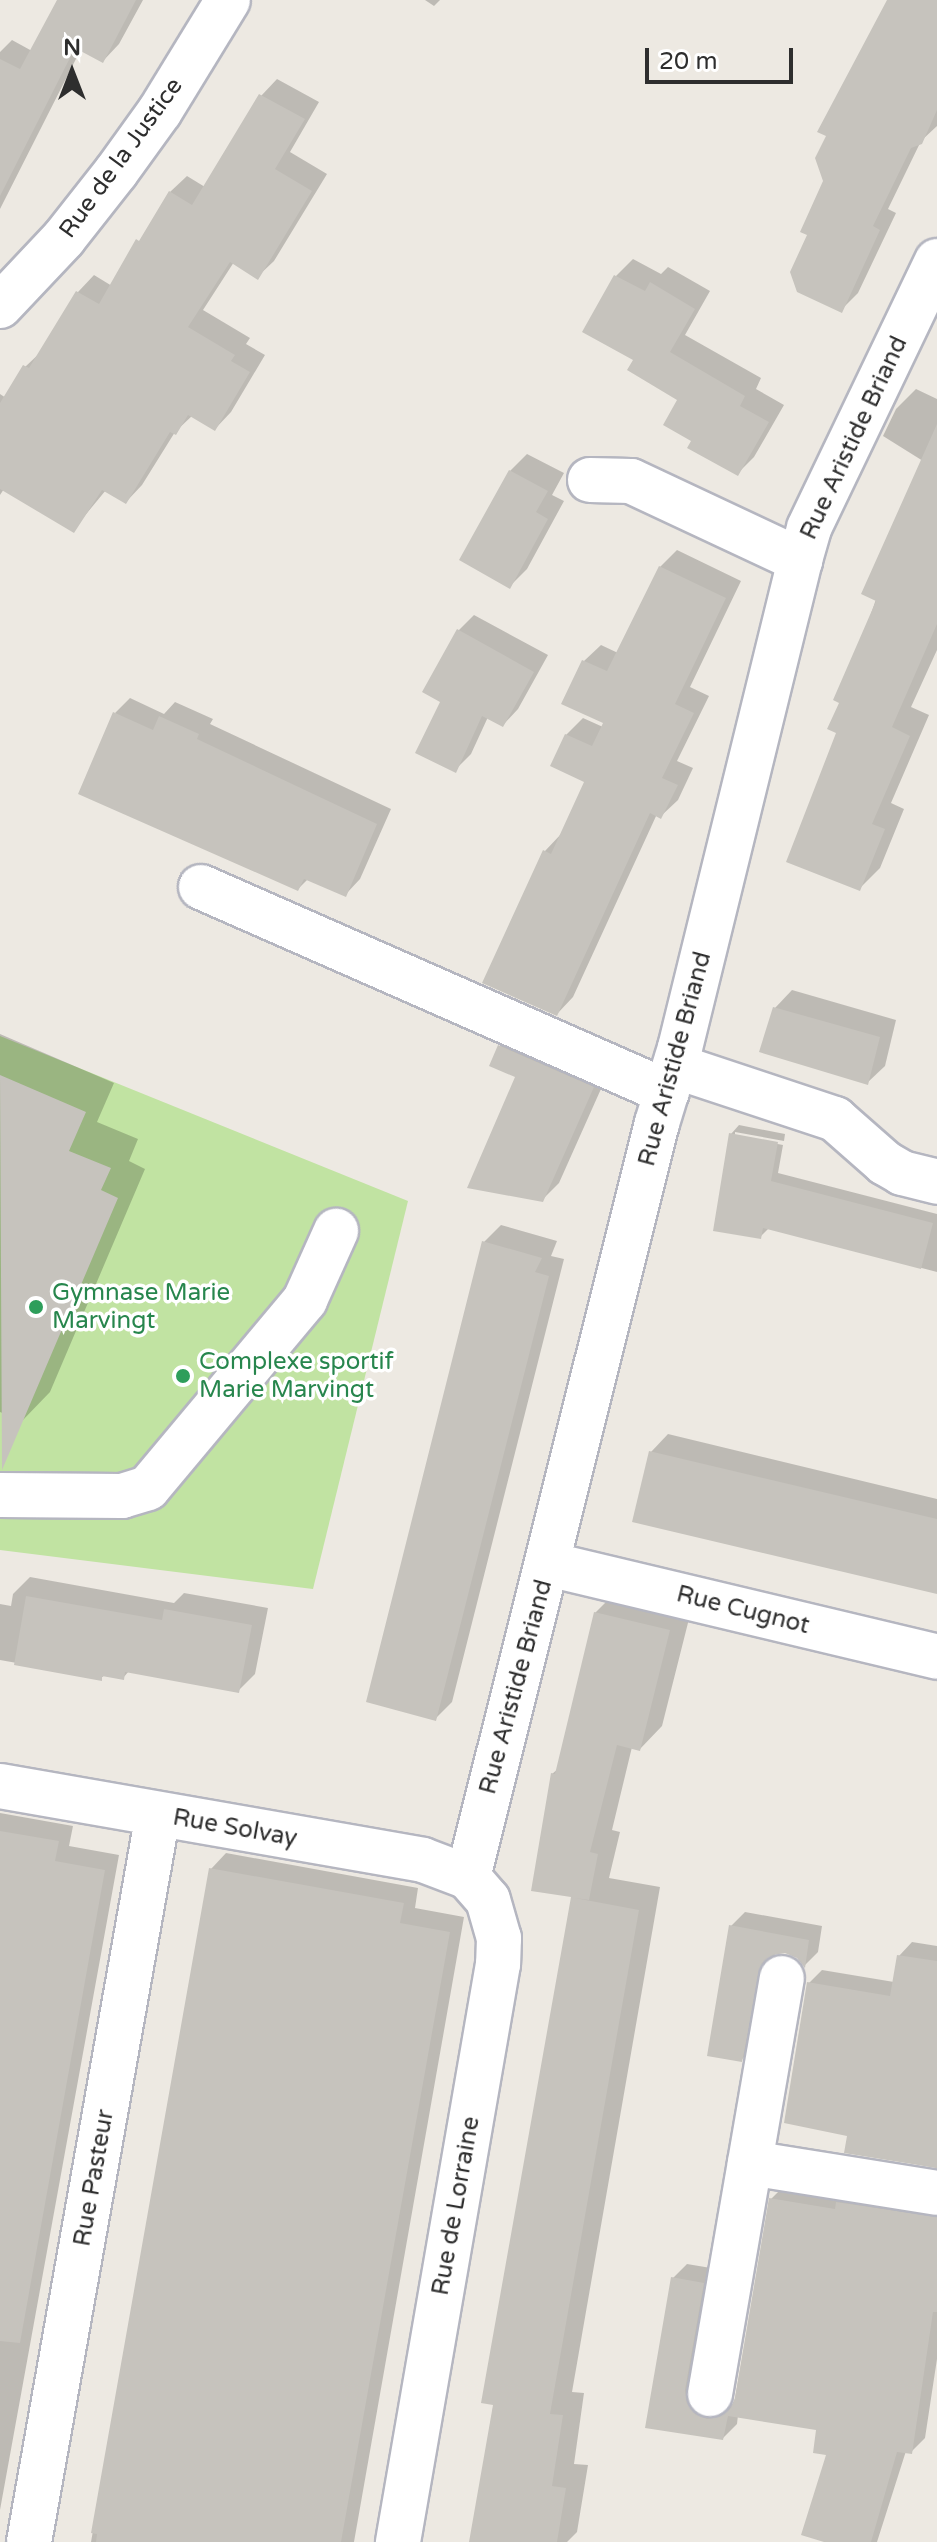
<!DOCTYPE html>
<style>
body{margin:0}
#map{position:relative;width:937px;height:2542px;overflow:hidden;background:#ede9e2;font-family:"Varela Round",sans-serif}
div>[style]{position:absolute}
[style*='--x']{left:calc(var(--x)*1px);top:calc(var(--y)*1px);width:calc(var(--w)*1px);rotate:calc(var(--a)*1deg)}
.pitch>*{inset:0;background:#c1e3a2}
.shadow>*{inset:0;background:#0003}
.building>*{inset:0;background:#c6c3bd}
.roads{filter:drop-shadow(2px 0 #b5b6c0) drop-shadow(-2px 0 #b5b6c0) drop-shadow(0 2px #b5b6c0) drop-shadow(0 -2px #b5b6c0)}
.minor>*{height:44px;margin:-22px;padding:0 22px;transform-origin:22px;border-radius:22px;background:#fff}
.dots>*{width:22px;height:22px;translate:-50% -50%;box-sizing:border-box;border:4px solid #fff;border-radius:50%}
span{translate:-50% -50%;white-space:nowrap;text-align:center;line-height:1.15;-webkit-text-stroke:7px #fff;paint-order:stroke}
.street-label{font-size:24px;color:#2e2e2e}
.leisure-label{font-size:24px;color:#27864d}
.left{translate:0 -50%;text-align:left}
.north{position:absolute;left:32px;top:32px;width:80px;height:80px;-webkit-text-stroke:6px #fff;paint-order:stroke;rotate:0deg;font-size:22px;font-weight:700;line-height:32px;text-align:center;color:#2e2e2e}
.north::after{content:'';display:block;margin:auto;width:28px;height:36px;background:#2e2e2e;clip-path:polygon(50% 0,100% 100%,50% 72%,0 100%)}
.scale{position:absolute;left:645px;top:48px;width:148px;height:36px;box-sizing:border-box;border:4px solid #2e2e2e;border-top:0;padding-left:10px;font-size:24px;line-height:28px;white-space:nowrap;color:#2e2e2e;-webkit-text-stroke:6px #fff;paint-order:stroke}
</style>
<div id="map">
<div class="pitch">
<div style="clip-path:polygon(0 1036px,408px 1201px,313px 1589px,0 1550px)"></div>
</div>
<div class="shadow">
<div style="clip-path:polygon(59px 0,143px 0,119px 44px,103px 61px,81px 49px,0 209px,0 52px,12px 40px,32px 51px)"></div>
<div style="clip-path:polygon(425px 0,440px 0,434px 6px)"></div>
<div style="clip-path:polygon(894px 0,937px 0,937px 126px,921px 141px,888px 209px,896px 213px,858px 293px,841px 310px,809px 234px)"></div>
<div style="clip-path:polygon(277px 79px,319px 102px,290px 152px,327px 174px,274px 261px,257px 277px,234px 262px,203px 310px,250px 338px,246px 344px,265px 355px,231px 412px,215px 429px,193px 415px,175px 432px,142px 485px,126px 502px,106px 490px,73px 530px,4px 489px,0 495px,0 394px,6px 398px,25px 367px,42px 351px,78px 292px,94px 275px,112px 286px,170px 192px,187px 176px,205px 187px,261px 96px)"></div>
<div style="clip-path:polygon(633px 259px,661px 274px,668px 267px,710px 291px,685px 335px,761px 378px,756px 389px,784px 405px,754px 457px,737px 474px,694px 440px,680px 399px,636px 359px,616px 276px)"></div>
<div style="clip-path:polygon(916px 389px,937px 399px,937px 650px,911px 707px,929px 715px,891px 803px,904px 809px,880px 868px,860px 888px,838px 732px,841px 702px,923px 461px,883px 436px,896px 409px)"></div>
<div style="clip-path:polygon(527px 454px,564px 473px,552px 495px,564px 501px,527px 569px,510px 586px,510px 471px)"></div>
<div style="clip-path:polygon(677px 550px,741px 581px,690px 687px,709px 696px,677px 761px,693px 768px,678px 800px,661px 816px,657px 814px,573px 997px,557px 1014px,545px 851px,562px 833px,587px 781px,566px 735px,583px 718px,603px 727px,606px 722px,584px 661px,601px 645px,618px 653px,660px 567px)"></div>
<div style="clip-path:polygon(474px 615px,548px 655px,518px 709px,503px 725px,488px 717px,471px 754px,455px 770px,443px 701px,458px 631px)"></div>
<div style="clip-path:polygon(130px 698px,164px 714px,175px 702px,213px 719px,210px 724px,391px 809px,360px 879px,346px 894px,308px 879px,298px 889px,115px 713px)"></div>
<div style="clip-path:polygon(792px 990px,896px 1020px,885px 1066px,867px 1083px,761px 1051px,775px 1008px)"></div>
<div style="clip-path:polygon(516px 1030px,609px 1071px,559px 1183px,543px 1199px,517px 1076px,500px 1046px)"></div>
<div style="clip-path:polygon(0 1034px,114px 1083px,97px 1122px,138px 1139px,129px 1161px,145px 1169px,50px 1392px,22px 1421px,0 1412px)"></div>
<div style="clip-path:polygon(739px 1125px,785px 1134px,784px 1141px,735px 1132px,735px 1136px,783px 1145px,778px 1173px,937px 1214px,937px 1272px,769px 1228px,760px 1237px,731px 1134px)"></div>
<div style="clip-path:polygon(501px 1225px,557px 1241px,551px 1256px,564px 1259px,452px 1702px,435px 1719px,484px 1242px)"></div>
<div style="clip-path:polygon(668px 1434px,937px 1499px,937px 1593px,651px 1452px)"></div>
<div style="clip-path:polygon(30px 1577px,174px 1603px,184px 1593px,268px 1608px,255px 1674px,238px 1691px,129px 1671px,123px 1678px,105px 1675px,101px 1678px,0 1660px,0 1604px,11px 1606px,13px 1594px)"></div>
<div style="clip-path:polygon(618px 1590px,692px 1607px,662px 1726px,640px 1749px,632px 1747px,612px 1830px,620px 1832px,609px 1878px,660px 1887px,572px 2392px,584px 2393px,574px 2464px,588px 2465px,577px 2532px,567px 2542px,472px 2542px,573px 1896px,552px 1774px,559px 1768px,595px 1613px)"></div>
<div style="clip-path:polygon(0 1813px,73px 1826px,69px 1846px,119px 1855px,0 2510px)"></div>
<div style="clip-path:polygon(226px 1853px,418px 1888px,415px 1908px,464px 1917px,354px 2542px,91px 2542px,211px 1869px)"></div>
<div style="clip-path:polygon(745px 1912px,822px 1926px,818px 1952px,805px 1965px,799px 1957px,786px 1951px,775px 1953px,756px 2046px,741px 2060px,731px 1926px)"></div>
<div style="clip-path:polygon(912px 1942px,937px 1946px,937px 2168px,846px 2151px,849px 2135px,809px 1983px,822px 1970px,894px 1982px,899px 1956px)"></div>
<div style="clip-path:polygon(785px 2185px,937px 2201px,937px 2359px,925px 2438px,911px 2452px,906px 2451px,877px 2542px,831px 2542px,829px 2453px,819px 2429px,738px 2415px,737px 2424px,723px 2438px,647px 2427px,673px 2278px,687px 2264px,717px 2269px,720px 2405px,734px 2404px,771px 2199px)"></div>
</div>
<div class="building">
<div style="clip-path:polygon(57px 0,136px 0,103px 63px,75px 48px,0 196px,0 59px,20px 69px)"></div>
<div style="clip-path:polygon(887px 0,937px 0,937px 110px,922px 144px,911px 148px,873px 226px,880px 230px,842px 313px,797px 292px,790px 272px,807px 235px,800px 232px,823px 181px,815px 158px,826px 136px,817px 132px)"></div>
<div style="clip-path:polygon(259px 94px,305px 119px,275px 169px,312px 191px,258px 280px,230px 262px,188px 327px,235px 355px,231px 361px,250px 372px,215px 431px,188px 415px,176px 435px,170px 432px,126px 504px,102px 490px,74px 533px,0 489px,0 403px,23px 365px,29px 368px,76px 291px,99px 304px,136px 239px,139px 241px,169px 191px,192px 205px)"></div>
<div style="clip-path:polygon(614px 275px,645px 291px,650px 282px,695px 309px,670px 352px,745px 396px,740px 406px,769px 422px,738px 476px,687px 448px,691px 441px,663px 425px,677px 400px,627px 370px,633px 360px,582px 332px)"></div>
<div style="clip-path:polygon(937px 424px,937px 624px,892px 727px,910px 736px,872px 824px,885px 829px,860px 891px,786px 862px,836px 733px,827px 729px,839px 703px,833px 700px,876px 601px,861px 594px)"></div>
<div style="clip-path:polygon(509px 470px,548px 491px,536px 512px,548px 519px,510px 589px,459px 560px)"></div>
<div style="clip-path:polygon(659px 566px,726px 598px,675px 704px,694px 713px,662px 778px,678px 785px,661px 819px,650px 813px,557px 1016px,482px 983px,543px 850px,551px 854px,584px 782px,550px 766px,565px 734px,592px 746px,603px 723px,561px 704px,582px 660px,607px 671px)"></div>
<div style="clip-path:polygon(457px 629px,534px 672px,503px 727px,482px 716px,456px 773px,415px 753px,440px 702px,422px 692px)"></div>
<div style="clip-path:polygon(113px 712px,153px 730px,159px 716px,199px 734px,197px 739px,377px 824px,346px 897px,304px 879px,298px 891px,78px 794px)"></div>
<div style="clip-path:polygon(773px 1007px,880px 1037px,868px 1085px,759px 1052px)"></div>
<div style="clip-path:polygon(498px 1045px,594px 1087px,543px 1202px,467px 1188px,515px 1077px,489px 1066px)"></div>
<div style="clip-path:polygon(0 1075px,86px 1112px,69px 1151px,111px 1168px,101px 1190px,118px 1198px,2px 1470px)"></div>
<div style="clip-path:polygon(729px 1133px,778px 1142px,771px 1181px,933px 1223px,921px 1269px,763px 1228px,761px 1239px,713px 1231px)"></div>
<div style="clip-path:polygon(482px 1241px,542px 1258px,535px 1272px,549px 1276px,436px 1721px,366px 1702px)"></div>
<div style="clip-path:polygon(649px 1451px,937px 1519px,937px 1594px,632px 1522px)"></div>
<div style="clip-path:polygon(26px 1596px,162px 1620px,164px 1609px,252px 1625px,239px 1693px,125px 1672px,124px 1680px,102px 1676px,102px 1681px,14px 1665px)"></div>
<div style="clip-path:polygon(594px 1612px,670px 1630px,640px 1751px,617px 1745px,590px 1852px,598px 1854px,589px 1900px,575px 1898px,639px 1910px,550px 2414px,563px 2415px,552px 2486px,566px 2488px,557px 2542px,469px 2542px,493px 2405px,481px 2403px,571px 1897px,531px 1891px,551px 1773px,555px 1774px)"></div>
<div style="clip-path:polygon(0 1831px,59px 1841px,55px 1861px,105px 1870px,20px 2343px,0 2341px)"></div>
<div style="clip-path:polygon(209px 1868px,404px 1903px,400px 1923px,450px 1932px,341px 2542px,96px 2542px,97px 2534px,91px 2533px)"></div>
<div style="clip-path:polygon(729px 1925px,809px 1940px,805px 1968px,797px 1958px,785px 1953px,773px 1955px,762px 1963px,742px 2062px,707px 2056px)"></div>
<div style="clip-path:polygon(897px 1955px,937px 1961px,937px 2168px,844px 2153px,847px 2136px,784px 2123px,807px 1982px,890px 1996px)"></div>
<div style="clip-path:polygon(769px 2198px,835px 2209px,836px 2202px,937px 2217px,937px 2312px,933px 2312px,912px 2454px,897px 2452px,871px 2542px,824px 2542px,801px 2535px,826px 2455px,813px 2453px,816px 2430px,728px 2416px,723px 2440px,645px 2428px,671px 2277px,704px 2283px,685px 2390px,687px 2403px,695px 2414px,707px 2419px,719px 2417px,730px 2409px,735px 2398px)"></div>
</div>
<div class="roads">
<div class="minor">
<div style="--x:0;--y:306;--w:93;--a:-46.7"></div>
<div style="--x:64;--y:238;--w:84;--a:-51.8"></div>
<div style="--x:116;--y:172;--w:75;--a:-54.2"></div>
<div style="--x:160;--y:111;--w:130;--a:-58.5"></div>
<div style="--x:590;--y:480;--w:41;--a:1.4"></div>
<div style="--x:631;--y:481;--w:187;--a:25.1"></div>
<div style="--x:201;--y:887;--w:509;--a:23.75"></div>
<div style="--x:675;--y:1066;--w:169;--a:18.3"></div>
<div style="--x:835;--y:1119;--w:67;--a:41.3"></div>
<div style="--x:885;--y:1163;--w:20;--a:30"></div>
<div style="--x:902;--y:1173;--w:36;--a:14"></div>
<div style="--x:0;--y:1495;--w:122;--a:0.5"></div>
<div style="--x:122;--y:1496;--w:27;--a:-17"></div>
<div style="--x:148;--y:1488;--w:245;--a:-50.1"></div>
<div style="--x:305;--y:1300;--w:76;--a:-65.8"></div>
<div style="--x:548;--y:1564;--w:400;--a:13.4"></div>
<div style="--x:0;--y:1786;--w:429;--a:9.9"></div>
<div style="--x:423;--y:1860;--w:48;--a:20.7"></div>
<div style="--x:468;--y:1877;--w:30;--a:49"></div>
<div style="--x:488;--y:1900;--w:40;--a:74"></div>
<div style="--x:499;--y:1938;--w:26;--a:92"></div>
<div style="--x:498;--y:1964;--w:587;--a:99.82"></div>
<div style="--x:468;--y:1877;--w:777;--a:-75.93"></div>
<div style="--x:657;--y:1123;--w:78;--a:-73"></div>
<div style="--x:680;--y:1048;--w:503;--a:-76.18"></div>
<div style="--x:800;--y:560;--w:33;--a:-74"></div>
<div style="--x:809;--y:528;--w:296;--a:-64.4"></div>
<div style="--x:750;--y:2163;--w:189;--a:9.1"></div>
<div style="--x:710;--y:2394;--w:422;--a:-80.2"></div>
<div style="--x:29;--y:2542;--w:739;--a:-79.95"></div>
</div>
</div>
<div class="dots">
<div style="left:36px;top:1307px;background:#2e9e5b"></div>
<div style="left:183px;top:1376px;background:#2e9e5b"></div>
</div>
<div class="street-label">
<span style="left:121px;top:158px;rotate:-54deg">Rue de la Justice</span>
<span style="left:854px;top:438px;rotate:-65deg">Rue Aristide Briand</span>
<span style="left:675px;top:1059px;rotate:-75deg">Rue Aristide Briand</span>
<span style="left:743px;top:1610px;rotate:14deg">Rue Cugnot</span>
<span style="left:516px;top:1687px;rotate:-75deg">Rue Aristide Briand</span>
<span style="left:235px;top:1828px;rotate:10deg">Rue Solvay</span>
<span style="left:94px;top:2178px;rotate:-80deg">Rue Pasteur</span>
<span style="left:456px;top:2206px;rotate:-80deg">Rue de Lorraine</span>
</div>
<div class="leisure-label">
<span class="left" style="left:52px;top:1307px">Gymnase Marie<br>Marvingt</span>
<span class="left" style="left:199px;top:1376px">Complexe sportif<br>Marie Marvingt</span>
</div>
<div class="north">N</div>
<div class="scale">20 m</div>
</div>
